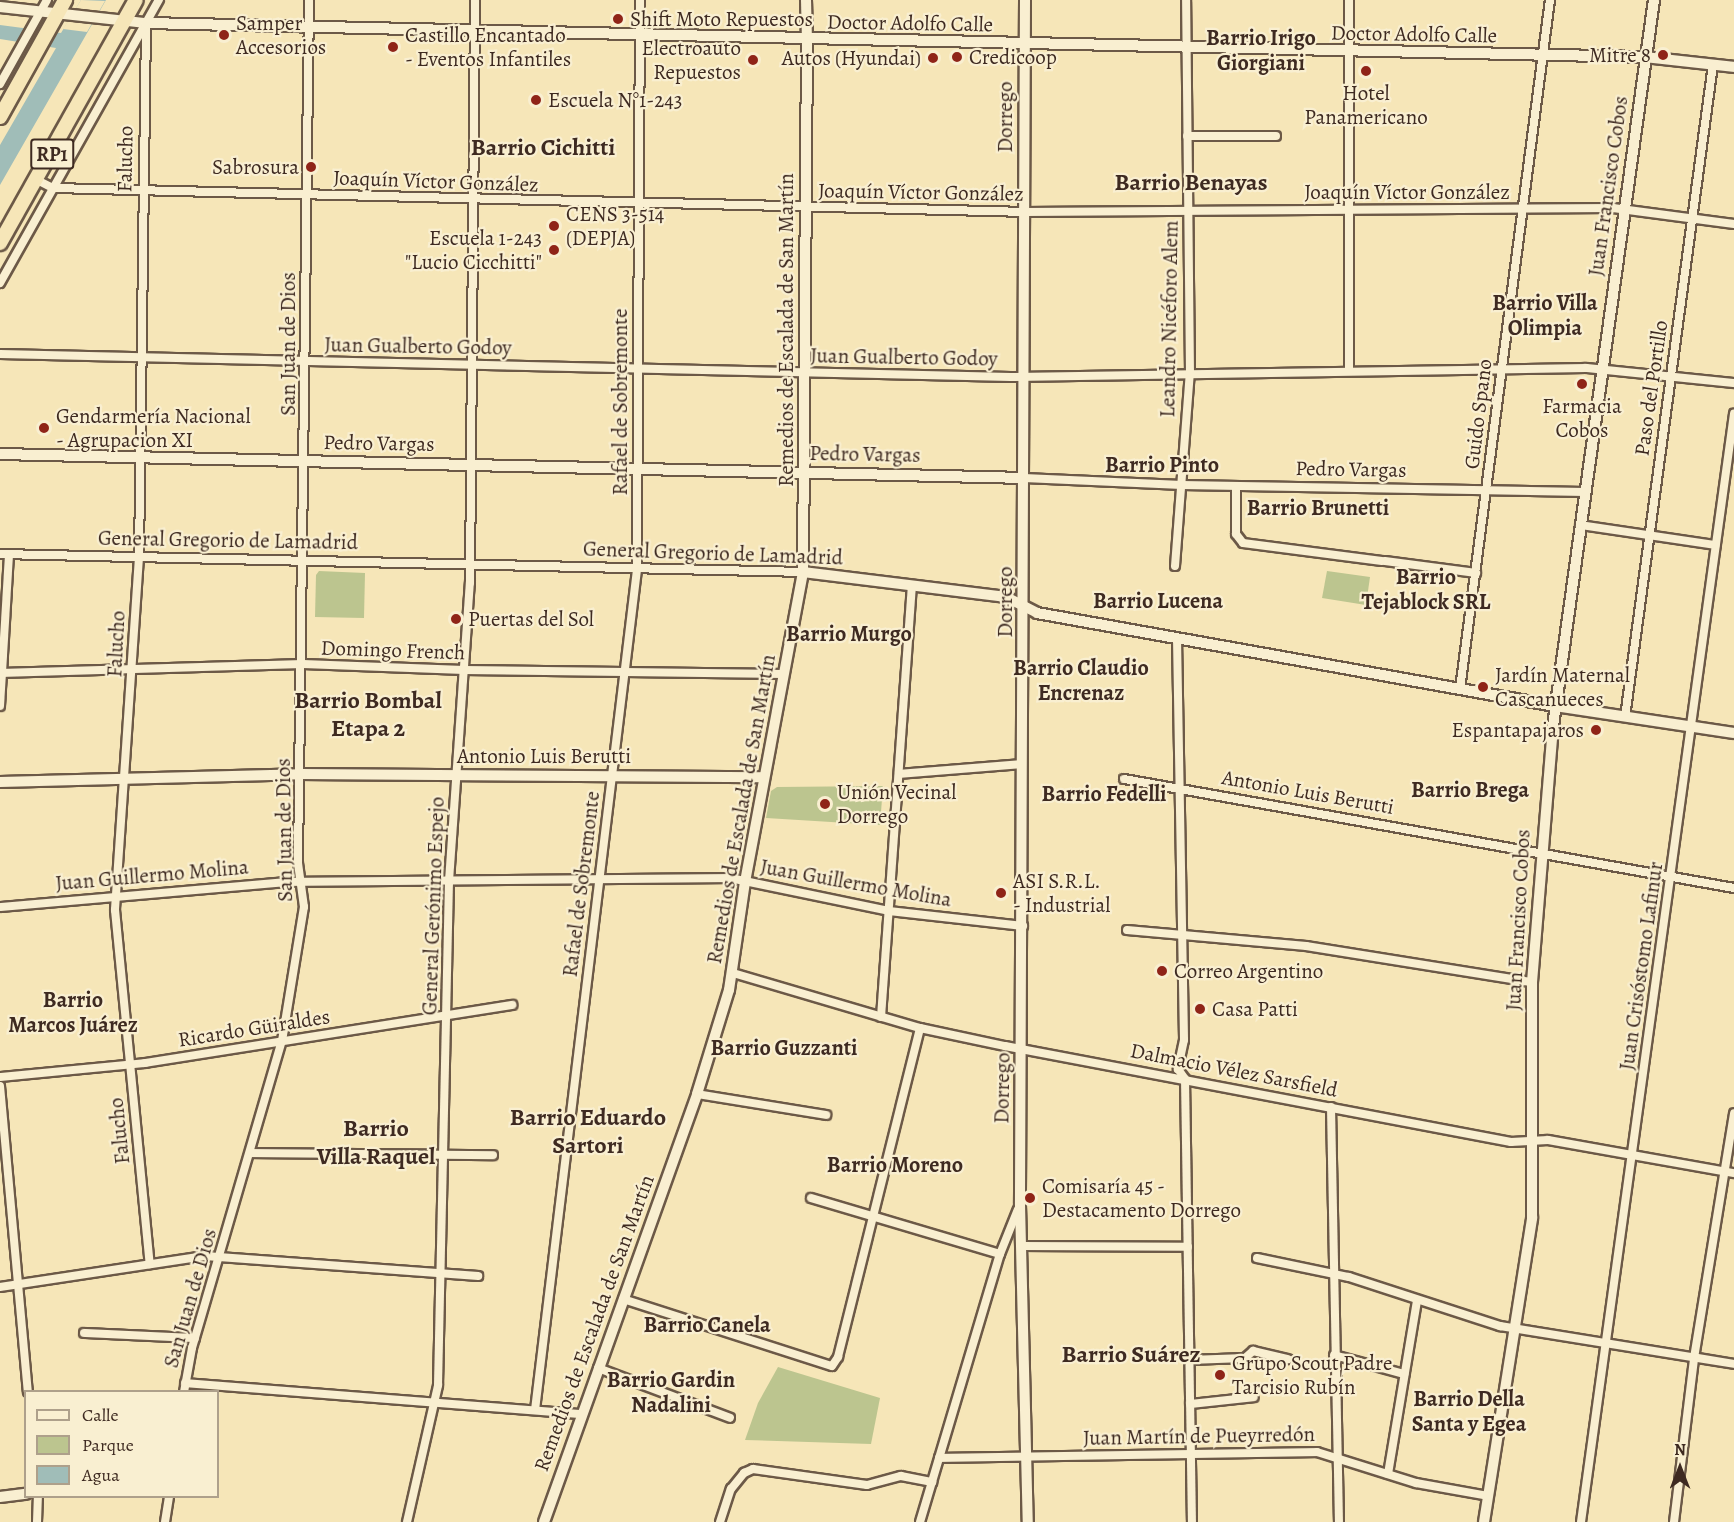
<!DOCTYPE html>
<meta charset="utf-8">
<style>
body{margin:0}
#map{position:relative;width:1734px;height:1522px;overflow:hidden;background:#f6e6b8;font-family:Alegreya,serif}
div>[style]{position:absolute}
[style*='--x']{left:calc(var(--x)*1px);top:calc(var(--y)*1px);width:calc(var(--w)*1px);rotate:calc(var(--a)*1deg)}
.green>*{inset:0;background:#bcc58f}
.water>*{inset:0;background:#a0bdb8}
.pier>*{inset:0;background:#f6e6b8}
.roads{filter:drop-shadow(2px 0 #6c5947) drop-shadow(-2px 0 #6c5947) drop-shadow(0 2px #6c5947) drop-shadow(0 -2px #6c5947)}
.minor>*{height:8px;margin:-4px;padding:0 4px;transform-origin:4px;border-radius:4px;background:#f9efd1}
.tertiary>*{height:10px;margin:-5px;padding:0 5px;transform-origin:5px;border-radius:5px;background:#f9efd1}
.secondary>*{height:10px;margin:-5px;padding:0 5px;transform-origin:5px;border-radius:5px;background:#f9efd1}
.trunk>*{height:14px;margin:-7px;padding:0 7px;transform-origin:7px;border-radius:7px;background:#f6e6b8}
.dots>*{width:16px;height:16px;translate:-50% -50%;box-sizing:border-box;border:3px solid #f9efd1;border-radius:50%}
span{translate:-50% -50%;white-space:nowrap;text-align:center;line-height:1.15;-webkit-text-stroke:4.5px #f9efd1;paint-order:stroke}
.shield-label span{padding:2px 4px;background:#f9efd1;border:2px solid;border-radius:4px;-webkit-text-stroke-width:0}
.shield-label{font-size:20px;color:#3e2a21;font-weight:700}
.poi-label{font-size:21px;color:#3e2a21}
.left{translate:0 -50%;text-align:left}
.right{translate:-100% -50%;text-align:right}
.street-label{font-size:21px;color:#3e2a21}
.neighbourhood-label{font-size:22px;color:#3e2a21;font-weight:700}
.quarter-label{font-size:24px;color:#3e2a21;font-weight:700}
.legend{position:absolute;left:24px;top:1390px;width:195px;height:108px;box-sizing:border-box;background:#f9efd1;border:2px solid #aea08b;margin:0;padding:8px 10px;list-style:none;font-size:18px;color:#3e2a21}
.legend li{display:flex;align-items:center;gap:12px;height:30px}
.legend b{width:30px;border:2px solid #aea08b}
.north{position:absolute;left:1650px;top:1438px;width:60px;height:60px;-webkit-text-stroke:4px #f9efd1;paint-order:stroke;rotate:0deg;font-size:16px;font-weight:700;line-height:24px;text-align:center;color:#3e2a21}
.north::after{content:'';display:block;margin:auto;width:21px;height:27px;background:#3e2a21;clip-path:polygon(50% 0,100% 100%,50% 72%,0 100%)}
</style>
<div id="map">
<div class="green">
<div style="clip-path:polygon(319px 571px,365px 573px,364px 618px,315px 617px,316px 575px)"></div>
<div style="clip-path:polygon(1327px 571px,1370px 577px,1366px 605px,1322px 598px)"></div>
<div style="clip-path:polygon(883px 786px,880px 825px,766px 818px,771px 791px,777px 787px)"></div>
<div style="clip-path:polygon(778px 1367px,880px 1398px,871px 1444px,745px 1440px,758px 1403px)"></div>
</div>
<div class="water">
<div style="clip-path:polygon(81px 0,106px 0,0 185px,0 145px,56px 48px,0 39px,0 25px,61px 33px)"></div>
</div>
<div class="pier">
<div style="clip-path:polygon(81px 0,105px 1px,87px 32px,63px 29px)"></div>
</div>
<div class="roads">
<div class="minor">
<div style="--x:1349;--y:0;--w:371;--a:90"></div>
<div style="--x:146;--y:23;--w:534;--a:90.75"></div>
<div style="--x:139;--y:557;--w:354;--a:93.9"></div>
<div style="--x:115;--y:910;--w:356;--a:84.4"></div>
<div style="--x:0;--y:84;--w:96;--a:-60.8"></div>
<div style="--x:1187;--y:136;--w:89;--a:0"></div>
<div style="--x:37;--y:180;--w:18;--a:27"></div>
<div style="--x:53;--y:188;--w:972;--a:1.41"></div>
<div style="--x:1025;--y:212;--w:588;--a:-0.39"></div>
<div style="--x:1613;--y:208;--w:122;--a:7.5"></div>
<div style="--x:0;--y:283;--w:325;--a:-60.7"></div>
<div style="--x:0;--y:354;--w:1011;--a:1.3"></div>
<div style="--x:1011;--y:377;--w:575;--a:-0.9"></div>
<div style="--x:1586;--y:368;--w:149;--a:5.8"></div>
<div style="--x:1024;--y:478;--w:158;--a:2.5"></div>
<div style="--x:1182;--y:485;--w:403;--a:1"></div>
<div style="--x:1236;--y:486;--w:48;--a:90"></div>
<div style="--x:1236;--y:534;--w:11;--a:52"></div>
<div style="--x:1243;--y:543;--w:140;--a:7.4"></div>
<div style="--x:1580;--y:525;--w:137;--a:8.4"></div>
<div style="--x:0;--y:554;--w:803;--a:1.28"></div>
<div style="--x:1385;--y:561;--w:92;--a:7.5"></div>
<div style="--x:1175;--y:566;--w:194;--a:-85.6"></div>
<div style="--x:1190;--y:373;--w:373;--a:-90.6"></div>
<div style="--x:1177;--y:638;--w:402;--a:89"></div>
<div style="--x:1184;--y:1040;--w:30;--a:102"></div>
<div style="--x:1178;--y:1069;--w:12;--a:55"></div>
<div style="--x:1185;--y:1079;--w:443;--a:89.1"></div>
<div style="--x:0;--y:673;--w:303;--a:-1.7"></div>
<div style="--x:303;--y:664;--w:161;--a:2.1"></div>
<div style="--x:464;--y:670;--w:320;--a:0.7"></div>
<div style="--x:1460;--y:689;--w:695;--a:-82.56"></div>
<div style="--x:0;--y:706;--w:152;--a:-86.6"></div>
<div style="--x:1625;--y:717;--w:659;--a:-82.32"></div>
<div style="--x:899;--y:774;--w:123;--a:-4.6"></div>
<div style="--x:1124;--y:779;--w:620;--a:10.13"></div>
<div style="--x:0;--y:907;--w:284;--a:-5"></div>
<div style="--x:283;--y:882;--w:447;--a:-0.5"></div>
<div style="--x:730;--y:878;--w:162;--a:11.7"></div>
<div style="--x:889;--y:911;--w:135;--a:6.4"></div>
<div style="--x:1127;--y:930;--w:180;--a:5.1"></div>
<div style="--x:1306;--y:946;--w:229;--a:9.1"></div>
<div style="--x:733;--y:973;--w:195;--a:16.4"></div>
<div style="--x:920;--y:1028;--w:87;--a:12"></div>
<div style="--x:1005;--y:1046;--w:515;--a:10.74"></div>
<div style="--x:1511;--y:1142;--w:37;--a:-3"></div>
<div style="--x:1548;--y:1140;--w:189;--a:10.1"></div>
<div style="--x:881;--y:1017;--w:433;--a:-85.9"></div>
<div style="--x:0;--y:1077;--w:146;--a:-5.5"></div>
<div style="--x:145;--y:1063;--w:372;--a:-9"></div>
<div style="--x:0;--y:1086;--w:307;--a:84.8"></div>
<div style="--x:697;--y:1094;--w:131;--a:9.2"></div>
<div style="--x:1331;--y:1107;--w:415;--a:88.9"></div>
<div style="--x:251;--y:1153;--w:242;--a:0.5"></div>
<div style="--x:811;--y:1198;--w:197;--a:16.5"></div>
<div style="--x:1021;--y:1246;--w:167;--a:0.3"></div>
<div style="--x:1257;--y:1258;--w:94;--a:11.7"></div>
<div style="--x:1349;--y:1277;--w:159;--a:18"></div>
<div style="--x:1500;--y:1326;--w:237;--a:9.2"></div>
<div style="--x:0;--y:1287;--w:207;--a:-8.6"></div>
<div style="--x:205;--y:1256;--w:274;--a:4.2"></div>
<div style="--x:623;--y:1299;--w:219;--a:17.8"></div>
<div style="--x:832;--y:1366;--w:11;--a:-56"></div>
<div style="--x:838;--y:1357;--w:339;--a:-76"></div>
<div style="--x:84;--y:1333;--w:111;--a:2.6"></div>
<div style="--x:1334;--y:1355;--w:73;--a:15.2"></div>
<div style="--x:1189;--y:1360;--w:56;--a:-2"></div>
<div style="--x:1245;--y:1358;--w:11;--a:-41"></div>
<div style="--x:1253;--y:1351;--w:36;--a:13"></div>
<div style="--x:598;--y:1368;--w:141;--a:20.7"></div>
<div style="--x:185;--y:1383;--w:398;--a:4.5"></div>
<div style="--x:184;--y:1392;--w:45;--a:-79.7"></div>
<div style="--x:192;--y:1348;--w:320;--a:-73.7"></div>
<div style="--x:282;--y:1041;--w:136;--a:-80.7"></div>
<div style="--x:304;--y:907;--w:44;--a:-97.8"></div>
<div style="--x:298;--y:863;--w:863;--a:-89.27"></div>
<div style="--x:1190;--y:1404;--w:64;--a:-6.2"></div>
<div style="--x:535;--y:1410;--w:847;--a:-83.08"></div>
<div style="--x:637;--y:569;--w:569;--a:-89.7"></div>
<div style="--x:939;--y:1458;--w:378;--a:-0.9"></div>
<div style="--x:1317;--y:1452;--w:104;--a:17.4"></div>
<div style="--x:1416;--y:1483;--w:73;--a:10.2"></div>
<div style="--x:1388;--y:1474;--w:176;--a:-80.5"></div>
<div style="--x:37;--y:1522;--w:26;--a:-88"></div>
<div style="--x:165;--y:1522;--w:26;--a:-81"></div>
<div style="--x:407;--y:1522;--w:140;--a:-77.2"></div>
<div style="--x:438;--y:1385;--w:504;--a:-88.75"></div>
<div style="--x:449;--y:881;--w:299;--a:-86"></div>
<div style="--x:470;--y:583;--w:583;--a:-89.51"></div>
<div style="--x:720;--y:1522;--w:35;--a:-72"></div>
<div style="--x:731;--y:1489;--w:21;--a:-51"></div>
<div style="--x:744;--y:1473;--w:10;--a:-24"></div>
<div style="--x:753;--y:1469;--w:115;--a:8"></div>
<div style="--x:867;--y:1485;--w:35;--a:-15"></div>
<div style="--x:901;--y:1476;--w:32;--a:11"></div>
<div style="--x:920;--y:1522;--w:280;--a:-73.4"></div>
<div style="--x:1000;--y:1254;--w:48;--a:-68.2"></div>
<div style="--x:1581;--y:1522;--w:1119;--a:-82.14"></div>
<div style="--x:1674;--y:1522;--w:165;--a:-83"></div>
<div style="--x:1694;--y:1358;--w:248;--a:-80.7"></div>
</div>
<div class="tertiary">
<div style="--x:806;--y:0;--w:40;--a:88.6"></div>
<div style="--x:0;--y:454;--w:1024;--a:1.34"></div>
<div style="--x:0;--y:782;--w:300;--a:-1.5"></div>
<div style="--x:300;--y:774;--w:464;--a:0.4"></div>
<div style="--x:0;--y:1497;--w:26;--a:-7"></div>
<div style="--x:544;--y:1522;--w:455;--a:-70.3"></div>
<div style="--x:697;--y:1094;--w:109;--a:-72.9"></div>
<div style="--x:729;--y:990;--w:109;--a:-81.6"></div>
<div style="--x:745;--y:882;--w:315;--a:-79.4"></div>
<div style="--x:1484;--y:1522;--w:308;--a:-81"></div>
<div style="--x:1532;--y:1218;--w:236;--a:-90"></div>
<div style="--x:1532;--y:982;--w:257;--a:-85.3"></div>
<div style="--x:1553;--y:726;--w:733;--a:-82.08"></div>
</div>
<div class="secondary">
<div style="--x:1025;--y:0;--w:1205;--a:90.24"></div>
<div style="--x:1020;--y:1205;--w:317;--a:88.6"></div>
<div style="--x:0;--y:7;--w:147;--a:6.3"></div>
<div style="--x:146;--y:23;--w:1499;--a:1.3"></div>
<div style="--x:1645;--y:57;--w:90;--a:6.4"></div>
<div style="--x:807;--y:40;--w:532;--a:90.43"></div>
<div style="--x:803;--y:572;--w:205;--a:7"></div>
<div style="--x:1006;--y:597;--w:35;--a:27"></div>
<div style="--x:1037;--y:613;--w:526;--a:10.18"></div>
<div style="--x:1555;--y:706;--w:181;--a:8.6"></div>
</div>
<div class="trunk">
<div style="--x:0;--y:117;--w:134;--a:-60.9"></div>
<div style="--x:0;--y:243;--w:278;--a:-60.8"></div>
</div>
</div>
<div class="dots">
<div style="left:618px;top:19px;background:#8f2418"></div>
<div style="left:224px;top:35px;background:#8f2418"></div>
<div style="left:393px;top:47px;background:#8f2418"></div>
<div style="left:1663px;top:55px;background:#8f2418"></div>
<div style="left:957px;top:57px;background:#8f2418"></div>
<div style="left:933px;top:58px;background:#8f2418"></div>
<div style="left:753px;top:60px;background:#8f2418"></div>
<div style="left:1366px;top:71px;background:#8f2418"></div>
<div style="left:536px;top:100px;background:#8f2418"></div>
<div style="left:311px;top:167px;background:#8f2418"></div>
<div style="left:554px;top:226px;background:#8f2418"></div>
<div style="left:554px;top:250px;background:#8f2418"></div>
<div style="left:1582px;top:384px;background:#8f2418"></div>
<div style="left:44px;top:428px;background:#8f2418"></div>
<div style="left:456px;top:619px;background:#8f2418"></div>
<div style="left:1483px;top:687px;background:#8f2418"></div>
<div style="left:1596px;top:730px;background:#8f2418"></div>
<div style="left:825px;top:804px;background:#8f2418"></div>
<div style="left:1001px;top:893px;background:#8f2418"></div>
<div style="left:1162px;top:971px;background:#8f2418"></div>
<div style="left:1200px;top:1009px;background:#8f2418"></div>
<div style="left:1030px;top:1198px;background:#8f2418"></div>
<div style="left:1220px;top:1375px;background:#8f2418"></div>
</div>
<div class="shield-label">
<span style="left:52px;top:154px">RP1</span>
</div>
<div class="poi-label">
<span class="left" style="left:630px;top:19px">Shift Moto Repuestos</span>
<span class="left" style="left:236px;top:35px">Samper<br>Accesorios</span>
<span class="left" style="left:405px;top:47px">Castillo Encantado<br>- Eventos Infantiles</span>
<span class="right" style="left:741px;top:60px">Electroauto<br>Repuestos</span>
<span class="right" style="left:1651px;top:55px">Mitre 8</span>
<span class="left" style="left:969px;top:57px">Credicoop</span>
<span class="right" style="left:921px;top:58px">Autos (Hyundai)</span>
<span style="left:1366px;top:105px">Hotel<br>Panamericano</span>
<span class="left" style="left:548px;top:100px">Escuela N°1-243</span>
<span class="right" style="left:299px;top:167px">Sabrosura</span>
<span class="left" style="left:566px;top:226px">CENS 3-514<br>(DEPJA)</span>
<span class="right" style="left:542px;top:250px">Escuela 1-243<br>"Lucio Cicchitti"</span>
<span style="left:1582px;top:418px">Farmacia<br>Cobos</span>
<span class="left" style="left:56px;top:428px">Gendarmería Nacional<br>- Agrupacion XI</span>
<span class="left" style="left:468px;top:619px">Puertas del Sol</span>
<span class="left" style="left:1495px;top:687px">Jardín Maternal<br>Cascanueces</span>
<span class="right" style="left:1584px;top:730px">Espantapajaros</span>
<span class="left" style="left:837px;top:804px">Unión Vecinal<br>Dorrego</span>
<span class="left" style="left:1013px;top:893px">ASI S.R.L.<br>- Industrial</span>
<span class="left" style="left:1174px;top:971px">Correo Argentino</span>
<span class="left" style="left:1212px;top:1009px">Casa Patti</span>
<span class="left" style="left:1042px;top:1198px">Comisaría 45 -<br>Destacamento Dorrego</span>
<span class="left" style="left:1232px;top:1375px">Grupo Scout Padre<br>Tarcisio Rubín</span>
</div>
<div class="street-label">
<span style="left:910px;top:23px;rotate:1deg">Doctor Adolfo Calle</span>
<span style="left:1414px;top:34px;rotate:1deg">Doctor Adolfo Calle</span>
<span style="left:1005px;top:117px;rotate:-90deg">Dorrego</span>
<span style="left:125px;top:159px;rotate:-89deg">Falucho</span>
<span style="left:436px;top:181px;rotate:2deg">Joaquín Víctor González</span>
<span style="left:1608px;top:186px;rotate:-82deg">Juan Francisco Cobos</span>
<span style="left:921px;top:192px;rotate:1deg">Joaquín Víctor González</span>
<span style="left:1407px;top:192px">Joaquín Víctor González</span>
<span style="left:1169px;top:319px;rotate:-89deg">Leandro Nicéforo Alem</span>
<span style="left:786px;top:330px;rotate:-90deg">Remedios de Escalada de San Martín</span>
<span style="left:288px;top:344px;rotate:-90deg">San Juan de Dios</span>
<span style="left:418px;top:346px;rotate:1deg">Juan Gualberto Godoy</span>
<span style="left:904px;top:357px;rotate:1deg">Juan Gualberto Godoy</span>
<span style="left:1651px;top:388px;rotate:-82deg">Paso del Portillo</span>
<span style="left:620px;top:402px;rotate:-90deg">Rafael de Sobremonte</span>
<span style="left:1478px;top:414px;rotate:-83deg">Guido Spano</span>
<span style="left:379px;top:443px;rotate:1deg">Pedro Vargas</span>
<span style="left:865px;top:454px;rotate:1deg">Pedro Vargas</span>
<span style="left:1351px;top:469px;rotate:1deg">Pedro Vargas</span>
<span style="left:228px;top:540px;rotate:1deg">General Gregorio de Lamadrid</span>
<span style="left:713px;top:553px;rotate:2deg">General Gregorio de Lamadrid</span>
<span style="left:1005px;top:602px;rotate:-90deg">Dorrego</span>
<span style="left:116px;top:644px;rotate:-87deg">Falucho</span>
<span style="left:393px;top:650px;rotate:2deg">Domingo French</span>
<span style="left:544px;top:756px">Antonio Luis Berutti</span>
<span style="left:1308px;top:792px;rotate:10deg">Antonio Luis Berutti</span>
<span style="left:741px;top:809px;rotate:-80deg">Remedios de Escalada de San Martín</span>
<span style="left:284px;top:830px;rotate:-91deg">San Juan de Dios</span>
<span style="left:152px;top:875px;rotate:-5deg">Juan Guillermo Molina</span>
<span style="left:856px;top:883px;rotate:10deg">Juan Guillermo Molina</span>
<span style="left:581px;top:884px;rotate:-83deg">Rafael de Sobremonte</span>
<span style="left:433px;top:906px;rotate:-88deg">General Gerónimo Espejo</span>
<span style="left:1518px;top:920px;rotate:-87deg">Juan Francisco Cobos</span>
<span style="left:1641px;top:966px;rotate:-82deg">Juan Crisóstomo Lafinur</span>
<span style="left:254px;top:1028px;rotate:-9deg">Ricardo Güiraldes</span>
<span style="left:1234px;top:1070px;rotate:11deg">Dalmacio Vélez Sarsfield</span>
<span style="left:1002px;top:1088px;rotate:-89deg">Dorrego</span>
<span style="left:119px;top:1131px;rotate:-96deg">Falucho</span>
<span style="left:190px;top:1298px;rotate:-74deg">San Juan de Dios</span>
<span style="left:594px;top:1323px;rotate:-70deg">Remedios de Escalada de San Martín</span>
<span style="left:1199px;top:1436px;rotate:-1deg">Juan Martín de Pueyrredón</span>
</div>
<div class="neighbourhood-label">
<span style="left:1261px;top:51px">Barrio Irigo<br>Giorgiani</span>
<span style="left:1545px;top:316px">Barrio Villa<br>Olimpia</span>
<span style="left:1162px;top:466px">Barrio Pinto</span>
<span style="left:1318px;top:509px">Barrio Brunetti</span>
<span style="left:1426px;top:590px">Barrio<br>Tejablock SRL</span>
<span style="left:1158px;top:602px">Barrio Lucena</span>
<span style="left:849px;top:635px">Barrio Murgo</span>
<span style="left:1081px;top:681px">Barrio Claudio<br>Encrenaz</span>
<span style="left:1470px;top:791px">Barrio Brega</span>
<span style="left:1104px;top:795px">Barrio Fedelli</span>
<span style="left:73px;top:1013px">Barrio<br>Marcos Juárez</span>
<span style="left:784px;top:1049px">Barrio Guzzanti</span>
<span style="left:895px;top:1166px">Barrio Moreno</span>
<span style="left:707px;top:1326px">Barrio Canela</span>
<span style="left:671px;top:1393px">Barrio Gardin<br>Nadalini</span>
<span style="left:1469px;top:1412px">Barrio Della<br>Santa y Egea</span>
</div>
<div class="quarter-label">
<span style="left:543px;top:148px">Barrio Cichitti</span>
<span style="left:1191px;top:183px">Barrio Benayas</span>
<span style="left:368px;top:715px">Barrio Bombal<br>Etapa 2</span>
<span style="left:588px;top:1132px">Barrio Eduardo<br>Sartori</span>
<span style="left:376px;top:1143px">Barrio<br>Villa Raquel</span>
<span style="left:1131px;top:1355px">Barrio Suárez</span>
</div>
<ul class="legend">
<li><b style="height:8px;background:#f9efd1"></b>Calle</li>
<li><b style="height:16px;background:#bcc58f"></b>Parque</li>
<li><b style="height:16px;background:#a0bdb8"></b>Agua</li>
</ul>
<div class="north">N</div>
</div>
